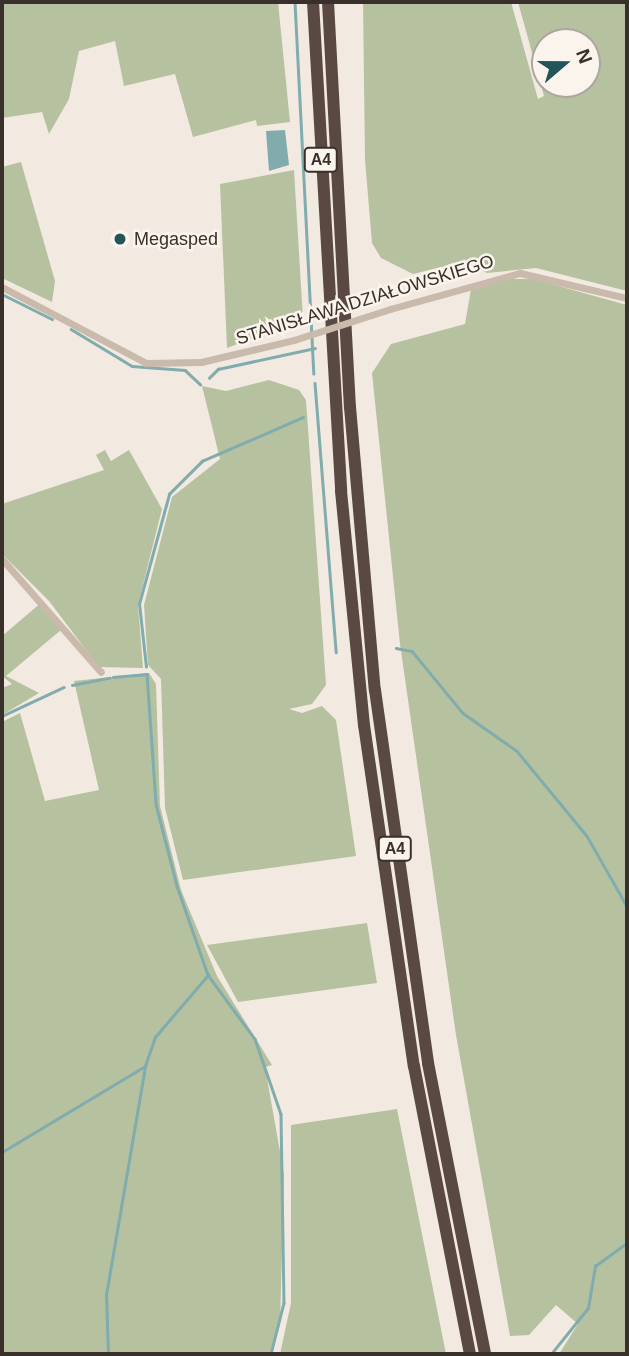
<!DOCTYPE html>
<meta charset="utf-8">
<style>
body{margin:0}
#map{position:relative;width:629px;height:1356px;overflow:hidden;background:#f2eae0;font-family:Arial,sans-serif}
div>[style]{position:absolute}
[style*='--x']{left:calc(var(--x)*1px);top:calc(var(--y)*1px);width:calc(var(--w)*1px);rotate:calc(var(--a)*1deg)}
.green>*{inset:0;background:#b6c1a0}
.water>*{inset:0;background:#80acae}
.stream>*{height:2.5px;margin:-1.25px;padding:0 1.25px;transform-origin:1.25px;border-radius:1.25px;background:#80acae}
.minor>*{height:7px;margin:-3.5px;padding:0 3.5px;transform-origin:3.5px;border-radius:3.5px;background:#cabaac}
.motorway>*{height:12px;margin:-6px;padding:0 6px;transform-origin:6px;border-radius:6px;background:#594942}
.minor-bridge>*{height:7px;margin:-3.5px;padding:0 3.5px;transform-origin:3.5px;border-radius:3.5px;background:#cabaac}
.dots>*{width:19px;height:19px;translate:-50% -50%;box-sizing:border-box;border:4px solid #faf4ec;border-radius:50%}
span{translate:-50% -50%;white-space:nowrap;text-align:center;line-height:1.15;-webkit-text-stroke:5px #faf4ec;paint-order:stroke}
.shield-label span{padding:2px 5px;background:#faf4ec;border:2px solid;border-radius:5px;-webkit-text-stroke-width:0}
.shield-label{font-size:16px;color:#392f2b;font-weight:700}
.poi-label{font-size:18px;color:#392f2b}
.left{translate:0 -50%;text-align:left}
.street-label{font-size:18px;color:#392f2b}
.frame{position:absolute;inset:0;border:4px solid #392f2b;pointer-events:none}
.north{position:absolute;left:531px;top:28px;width:70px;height:70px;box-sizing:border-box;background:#faf4ec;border:2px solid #ada59f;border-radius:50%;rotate:70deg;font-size:19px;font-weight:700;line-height:28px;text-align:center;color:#392f2b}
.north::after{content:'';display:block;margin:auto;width:24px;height:32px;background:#215559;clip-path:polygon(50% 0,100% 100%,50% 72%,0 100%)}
</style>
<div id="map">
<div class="green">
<div style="clip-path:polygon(2px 2px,278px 2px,290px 122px,257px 126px,256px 120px,193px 137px,175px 74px,124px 86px,115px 41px,79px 51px,69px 99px,49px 134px,42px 112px,2px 118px)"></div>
<div style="clip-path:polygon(evenodd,363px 2px,511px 2px,538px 99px,544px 96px,518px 2px,627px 2px,627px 291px,536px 268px,487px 273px,466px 261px,413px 274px,381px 258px,372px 243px,365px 160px,363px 2px,587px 42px,587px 84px,545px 84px,545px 42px,587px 42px)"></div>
<div style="clip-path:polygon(21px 162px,55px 281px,52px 302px,2px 278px,2px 167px)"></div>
<div style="clip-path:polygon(294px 170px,303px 319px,227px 348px,220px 184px)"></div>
<div style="clip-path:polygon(504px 279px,533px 279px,627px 305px,627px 1354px,559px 1354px,578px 1324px,556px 1305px,529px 1335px,510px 1336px,456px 1035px,400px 644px,372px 373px,391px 344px,465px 324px,471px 289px)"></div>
<div style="clip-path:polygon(269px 380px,299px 390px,306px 400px,326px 685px,312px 704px,289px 709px,302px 713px,322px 706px,336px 720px,356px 856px,183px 880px,165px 808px,161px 679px,148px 665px,144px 605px,172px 497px,220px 459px,202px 386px,226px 391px)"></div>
<div style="clip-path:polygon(105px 450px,111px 461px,129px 450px,162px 509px,138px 605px,143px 668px,99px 667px,49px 601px,2px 554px,2px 504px,104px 470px,96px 455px)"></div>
<div style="clip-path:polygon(42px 602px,61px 630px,6px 676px,39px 693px,2px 715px,2px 688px,12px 684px,2px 676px,2px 636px)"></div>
<div style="clip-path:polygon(149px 673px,156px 684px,160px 806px,181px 890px,217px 976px,272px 1065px,265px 1067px,284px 1174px,280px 1325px,270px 1354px,2px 1354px,2px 722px,20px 713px,45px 801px,99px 790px,74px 681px)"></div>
<div style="clip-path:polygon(367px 923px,377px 983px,238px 1002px,207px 945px)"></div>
<div style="clip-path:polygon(397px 1109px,446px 1354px,280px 1354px,291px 1303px,291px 1125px)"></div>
</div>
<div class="water">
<div style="clip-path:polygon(285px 130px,289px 165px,269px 171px,266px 131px)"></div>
</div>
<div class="stream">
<div style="--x:295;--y:2;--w:372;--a:87.1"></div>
<div style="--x:2;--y:294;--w:56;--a:26.6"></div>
<div style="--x:71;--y:329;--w:71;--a:31.2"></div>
<div style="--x:132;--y:366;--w:53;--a:4.3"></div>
<div style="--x:185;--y:370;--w:21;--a:43"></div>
<div style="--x:209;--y:378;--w:13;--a:-45"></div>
<div style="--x:218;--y:369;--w:99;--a:-12.2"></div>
<div style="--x:315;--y:383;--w:270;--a:85.5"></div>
<div style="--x:396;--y:648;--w:16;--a:11"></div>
<div style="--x:412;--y:651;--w:80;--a:50.6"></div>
<div style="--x:463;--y:713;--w:66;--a:35.1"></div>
<div style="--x:517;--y:751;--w:110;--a:50.5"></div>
<div style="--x:587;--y:836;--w:81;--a:60.3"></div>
<div style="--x:146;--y:667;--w:63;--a:-96.3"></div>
<div style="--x:139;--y:604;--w:114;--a:-74.7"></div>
<div style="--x:169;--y:494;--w:47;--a:-45"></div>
<div style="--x:202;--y:461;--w:110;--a:-23.5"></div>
<div style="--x:113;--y:677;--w:34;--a:-5"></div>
<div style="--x:147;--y:674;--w:130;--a:86"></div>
<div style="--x:156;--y:804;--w:85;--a:75.6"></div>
<div style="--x:177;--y:886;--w:94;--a:70.8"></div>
<div style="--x:208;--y:975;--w:79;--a:53.7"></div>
<div style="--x:255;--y:1039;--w:79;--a:70.9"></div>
<div style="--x:281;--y:1114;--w:189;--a:89.1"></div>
<div style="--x:284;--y:1303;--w:53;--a:104.3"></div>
<div style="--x:72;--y:685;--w:38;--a:-11"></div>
<div style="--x:2;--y:716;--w:68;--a:-25.1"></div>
<div style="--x:2;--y:1152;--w:167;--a:-31"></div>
<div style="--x:108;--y:1354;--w:59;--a:-91.9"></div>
<div style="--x:106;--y:1295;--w:232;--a:-80.3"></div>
<div style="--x:145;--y:1066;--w:31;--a:-71"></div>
<div style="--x:155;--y:1037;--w:82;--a:-49.5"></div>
<div style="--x:551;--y:1354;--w:59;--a:-51.2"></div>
<div style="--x:588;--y:1308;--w:43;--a:-80.5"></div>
<div style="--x:595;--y:1266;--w:39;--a:-36"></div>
</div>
<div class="minor">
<div style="--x:2;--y:287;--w:163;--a:27.8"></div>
<div style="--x:146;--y:363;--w:55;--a:-1"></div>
<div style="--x:201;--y:362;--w:96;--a:-13.3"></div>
<div style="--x:390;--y:309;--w:135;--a:-15.5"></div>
<div style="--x:520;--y:273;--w:110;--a:13.2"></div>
<div style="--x:2;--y:559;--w:150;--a:48.8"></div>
</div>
<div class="motorway">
<div style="--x:313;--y:2;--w:490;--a:86.7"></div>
<div style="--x:341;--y:491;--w:235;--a:84.4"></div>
<div style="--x:364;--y:725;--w:345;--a:81.7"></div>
<div style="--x:414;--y:1066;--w:293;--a:79"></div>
<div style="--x:328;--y:2;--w:406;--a:86.9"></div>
<div style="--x:350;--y:407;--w:284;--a:85"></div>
<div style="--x:375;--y:690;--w:377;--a:81.9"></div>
<div style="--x:428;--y:1063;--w:297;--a:78.9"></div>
</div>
<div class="minor-bridge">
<div style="--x:294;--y:340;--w:101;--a:-17.9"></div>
</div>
<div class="dots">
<div style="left:120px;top:239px;background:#215559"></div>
</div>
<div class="shield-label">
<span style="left:321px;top:160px">A4</span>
<span style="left:395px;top:849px">A4</span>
</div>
<div class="poi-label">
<span class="left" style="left:134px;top:239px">Megasped</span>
</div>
<div class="street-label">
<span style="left:365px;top:300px;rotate:-17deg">STANISŁAWA DZIAŁOWSKIEGO</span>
</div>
<div class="frame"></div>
<div class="north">N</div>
</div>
